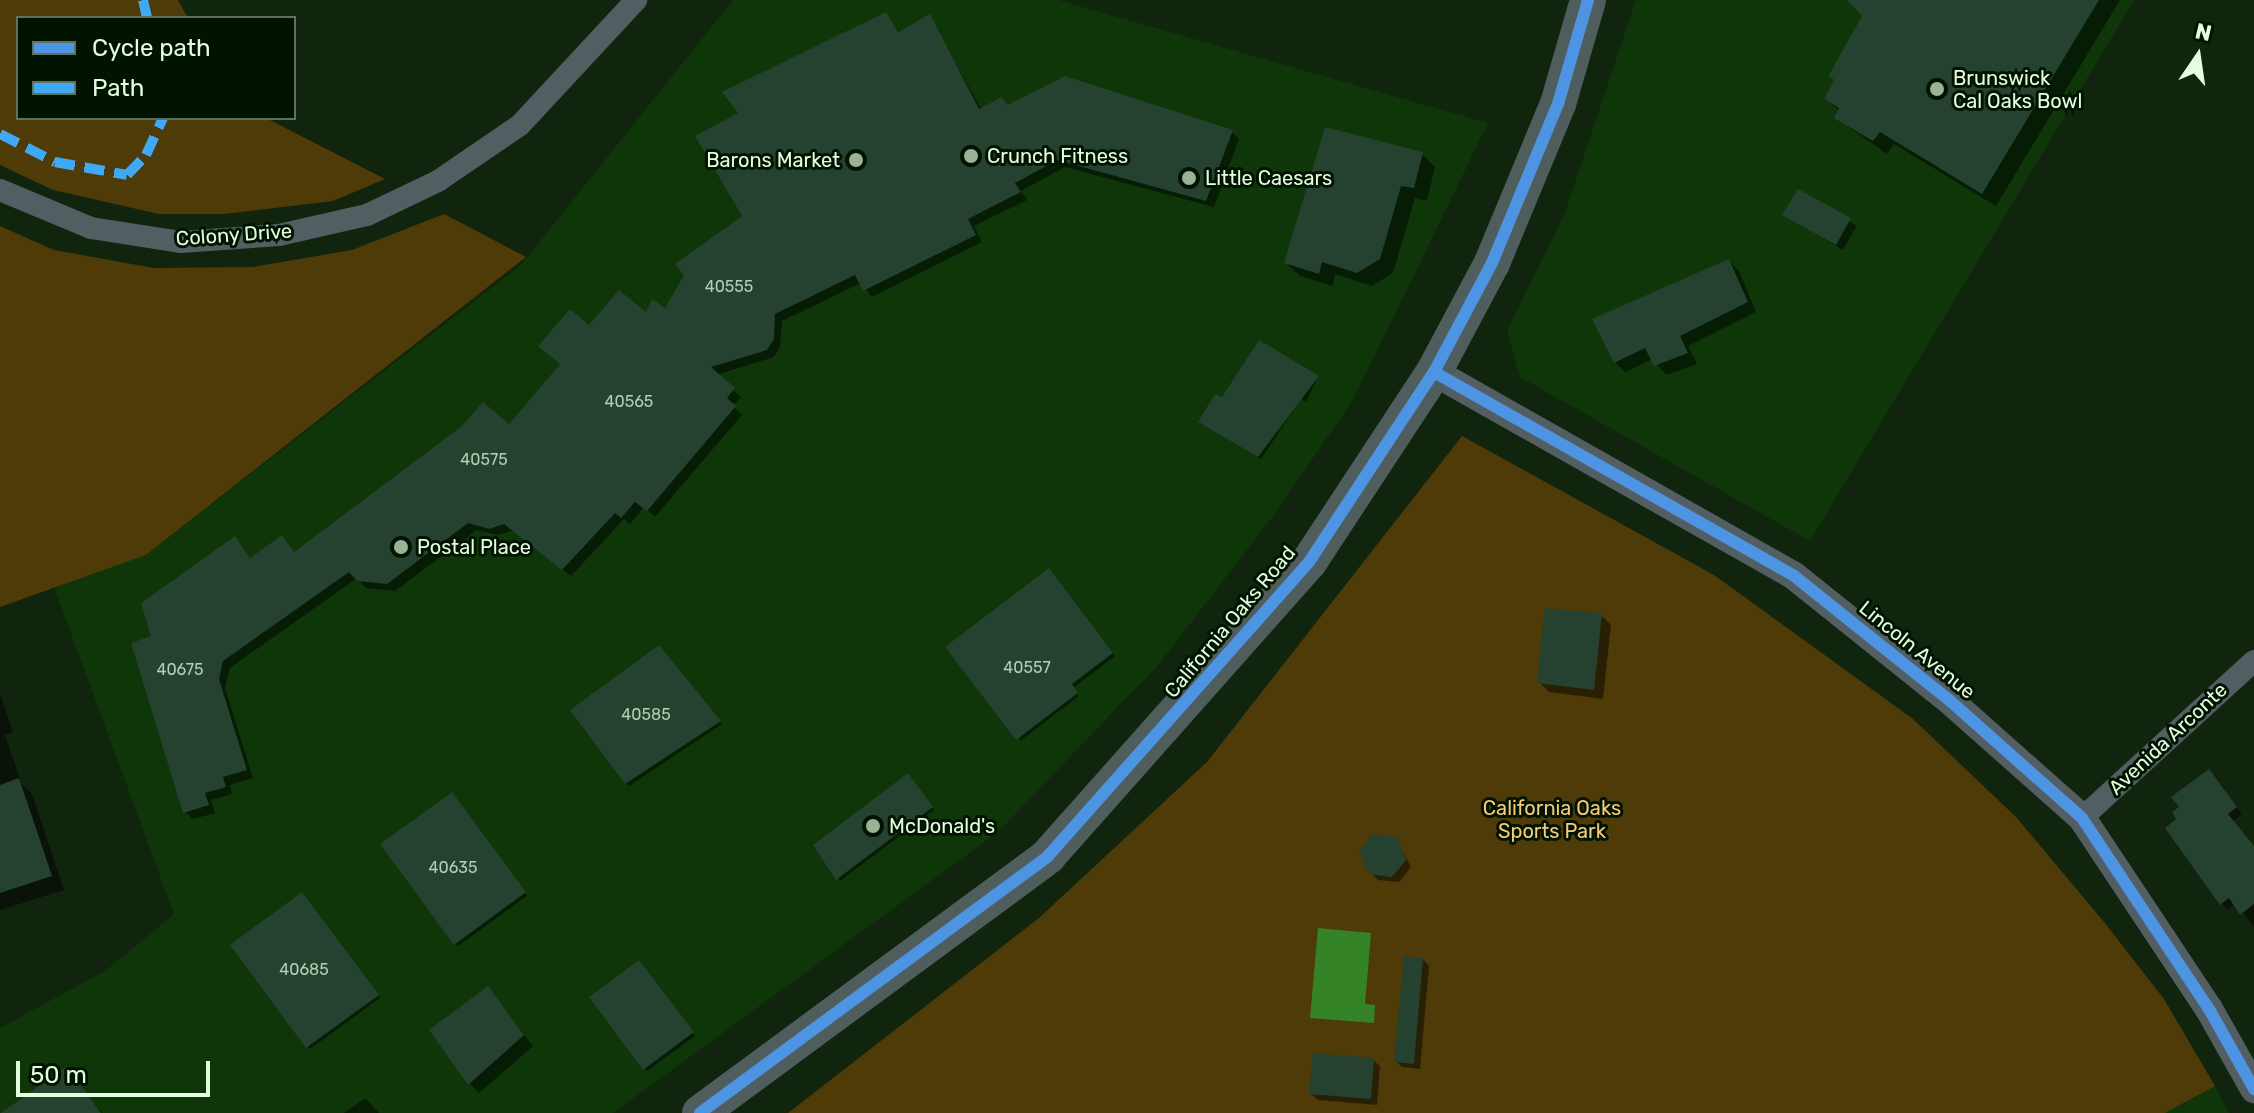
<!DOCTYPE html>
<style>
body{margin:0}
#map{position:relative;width:2254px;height:1113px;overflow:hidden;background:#11250e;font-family:Rubik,sans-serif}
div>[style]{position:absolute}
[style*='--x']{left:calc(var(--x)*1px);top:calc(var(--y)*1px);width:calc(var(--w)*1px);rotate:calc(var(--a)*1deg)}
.built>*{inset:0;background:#0e3608}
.green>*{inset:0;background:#4e3b08}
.water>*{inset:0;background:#348327}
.shadow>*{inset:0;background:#0007}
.building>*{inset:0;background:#24422f}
.minor>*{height:22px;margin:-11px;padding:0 11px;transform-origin:11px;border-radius:11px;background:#525e62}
.tertiary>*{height:28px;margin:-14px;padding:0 14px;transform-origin:14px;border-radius:14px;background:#525e62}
.primary>*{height:36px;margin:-18px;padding:0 18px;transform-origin:18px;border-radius:18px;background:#4f5e5d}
.quiet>*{height:10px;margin-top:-5px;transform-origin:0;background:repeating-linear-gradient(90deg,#3fa9f5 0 20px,transparent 0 30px)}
.cycleway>*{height:12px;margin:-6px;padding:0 6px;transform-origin:6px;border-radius:6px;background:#4d94e3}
.dots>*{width:22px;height:22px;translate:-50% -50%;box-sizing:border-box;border:4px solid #021401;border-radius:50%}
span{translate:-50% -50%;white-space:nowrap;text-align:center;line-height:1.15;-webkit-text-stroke:6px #021401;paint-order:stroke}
.number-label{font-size:16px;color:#b3cfb2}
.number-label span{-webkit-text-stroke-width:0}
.poi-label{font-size:20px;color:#e3fede}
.left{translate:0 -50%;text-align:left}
.right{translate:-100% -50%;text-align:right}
.street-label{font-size:20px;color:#e3fede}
.park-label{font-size:20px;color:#f7ca79}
.legend{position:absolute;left:16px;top:16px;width:280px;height:104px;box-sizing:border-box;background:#021401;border:2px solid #5c7259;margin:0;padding:10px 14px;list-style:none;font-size:24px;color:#e3fede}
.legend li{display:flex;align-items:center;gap:16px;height:40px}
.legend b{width:40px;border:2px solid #5c7259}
.north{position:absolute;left:2158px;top:16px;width:80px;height:80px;-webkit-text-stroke:6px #021401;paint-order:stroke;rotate:13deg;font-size:22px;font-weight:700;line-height:32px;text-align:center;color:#e3fede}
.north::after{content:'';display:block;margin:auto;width:28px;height:36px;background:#e3fede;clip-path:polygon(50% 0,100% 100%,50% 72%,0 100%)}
.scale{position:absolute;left:16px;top:1061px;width:194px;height:36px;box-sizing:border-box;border:4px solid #e3fede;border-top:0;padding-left:10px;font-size:24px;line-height:28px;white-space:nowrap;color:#e3fede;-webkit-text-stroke:6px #021401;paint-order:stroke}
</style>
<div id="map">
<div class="built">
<div style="clip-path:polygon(733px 0,1058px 0,1488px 123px,1353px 400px,1273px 516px,1159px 664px,998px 832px,613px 1113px,0 1113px,0 1028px,105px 971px,174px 914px,54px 587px,146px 555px,521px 265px)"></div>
<div style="clip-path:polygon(1636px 0,2134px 0,1810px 541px,1520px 377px,1507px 331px,1564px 215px)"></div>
<div style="clip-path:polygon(2215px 1086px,2229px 1113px,2165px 1113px)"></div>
</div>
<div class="green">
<div style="clip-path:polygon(0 0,178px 0,188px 18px,18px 18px,18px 118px,266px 118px,385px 179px,333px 201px,224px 214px,159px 214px,53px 190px,0 165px)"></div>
<div style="clip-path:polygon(444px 214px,526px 257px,146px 555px,0 607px,0 226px,54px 250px,154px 268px,253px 267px,352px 250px)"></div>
<div style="clip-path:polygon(1462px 436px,1714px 575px,1913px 719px,2016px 817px,2104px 922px,2164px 999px,2215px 1086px,2165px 1113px,788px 1113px,1039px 918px,1207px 762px)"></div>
</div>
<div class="water">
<div style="clip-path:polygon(1318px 928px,1371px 933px,1365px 1004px,1375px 1005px,1374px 1023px,1310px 1018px)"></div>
</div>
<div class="shadow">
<div style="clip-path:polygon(1864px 0,2120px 0,1996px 206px,1894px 144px,1887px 154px,1836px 118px,1840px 112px,1826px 98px,1864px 15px)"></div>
<div style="clip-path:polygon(886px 15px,900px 33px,929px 17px,982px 110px,1008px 107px,1232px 132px,1239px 139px,1214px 207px,1065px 167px,1021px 191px,1027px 200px,974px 226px,982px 242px,872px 297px,861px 283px,782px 321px,780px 347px,774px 357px,716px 375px,741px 397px,733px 406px,742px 415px,655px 517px,644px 507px,630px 524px,624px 519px,571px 576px,514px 530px,497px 535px,477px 530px,395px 591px,366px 588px,357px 578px,230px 668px,225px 688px,253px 778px,230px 785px,232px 794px,211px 800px,215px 813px,193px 819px,185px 812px,154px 638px,242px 546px,251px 559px,282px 537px,295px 554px,509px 426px,589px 328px,666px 311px,745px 216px,741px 114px)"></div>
<div style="clip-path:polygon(1422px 154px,1435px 167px,1427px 201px,1415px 198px,1393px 273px,1372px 286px,1335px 274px,1333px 286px,1300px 276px,1286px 263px)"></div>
<div style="clip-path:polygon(1798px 192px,1857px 226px,1843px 250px,1785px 215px)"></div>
<div style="clip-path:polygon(1729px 261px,1739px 271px,1756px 312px,1688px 346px,1697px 364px,1666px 375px,1653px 359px,1625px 372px,1615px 362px)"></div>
<div style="clip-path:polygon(1318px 377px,1306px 402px,1301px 399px,1261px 459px,1203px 424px,1222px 400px)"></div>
<div style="clip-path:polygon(1051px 574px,1115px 656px,1073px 688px,1079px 696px,1020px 741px)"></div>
<div style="clip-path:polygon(1601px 615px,1611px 625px,1603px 699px,1549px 692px,1539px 682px)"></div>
<div style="clip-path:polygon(659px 648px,722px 724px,629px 786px,626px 783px)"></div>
<div style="clip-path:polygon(0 693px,13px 732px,5px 735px,22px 784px,32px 794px,64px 890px,0 910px)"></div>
<div style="clip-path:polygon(910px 778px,934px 810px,840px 881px,815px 845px)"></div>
<div style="clip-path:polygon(2215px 778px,2242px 814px,2233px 821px,2254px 847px,2254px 927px,2236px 904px,2228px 910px,2222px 904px,2168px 829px)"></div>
<div style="clip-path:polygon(455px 797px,527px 896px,458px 946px,455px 944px)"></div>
<div style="clip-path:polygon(1396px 839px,1411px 867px,1399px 882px,1378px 880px,1371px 873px)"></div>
<div style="clip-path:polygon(305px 897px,380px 998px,310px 1049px,308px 1047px)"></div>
<div style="clip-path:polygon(1423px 959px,1429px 966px,1420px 1069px,1402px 1067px,1396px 1061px)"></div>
<div style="clip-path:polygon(642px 965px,695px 1036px,647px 1071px,592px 998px)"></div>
<div style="clip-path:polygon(488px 989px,533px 1046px,479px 1093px,469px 1083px)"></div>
<div style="clip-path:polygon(1373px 1060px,1380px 1066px,1377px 1105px,1318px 1100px,1311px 1094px)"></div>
<div style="clip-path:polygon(66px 1069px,102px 1113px,5px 1113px)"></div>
<div style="clip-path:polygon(365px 1098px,379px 1113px,344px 1113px)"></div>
</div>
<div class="building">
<div style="clip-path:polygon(1847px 0,2099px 0,1982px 194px,1880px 132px,1873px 141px,1834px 118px,1839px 108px,1824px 99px,1834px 80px,1829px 75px,1862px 16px)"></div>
<div style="clip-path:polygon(886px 12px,898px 32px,930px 14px,979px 109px,1002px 97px,1007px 105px,1065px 76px,1233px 130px,1206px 201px,1057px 160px,1015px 183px,1021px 192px,968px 219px,976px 235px,863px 291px,855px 275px,775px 314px,774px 339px,767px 350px,711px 367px,735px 388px,727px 398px,736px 406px,647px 511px,635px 502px,621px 518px,615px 513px,562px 570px,504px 524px,489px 529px,468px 523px,387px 584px,357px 581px,349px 572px,223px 661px,219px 679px,247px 770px,223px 777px,226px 787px,205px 793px,209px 805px,183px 813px,131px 643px,151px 636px,141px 603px,235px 536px,250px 558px,282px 535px,294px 552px,462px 426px,483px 402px,509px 424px,560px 364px,538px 346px,570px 309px,589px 325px,619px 290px,646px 312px,652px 299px,665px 308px,684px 275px,675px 264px,742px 216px,695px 136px,738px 113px,722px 92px)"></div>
<div style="clip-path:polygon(1325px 127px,1423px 152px,1414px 188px,1401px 186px,1380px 259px,1357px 273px,1322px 262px,1319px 274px,1284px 263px)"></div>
<div style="clip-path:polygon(1798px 189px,1851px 218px,1836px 245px,1782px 215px)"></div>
<div style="clip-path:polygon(1729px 259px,1748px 302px,1680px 336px,1688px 353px,1654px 366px,1645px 348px,1614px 363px,1592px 319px)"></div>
<div style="clip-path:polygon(1259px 340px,1319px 376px,1258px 457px,1198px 422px,1215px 394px,1222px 397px)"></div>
<div style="clip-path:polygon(1049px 568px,1113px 653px,1072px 684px,1078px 693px,1016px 740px,945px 647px)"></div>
<div style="clip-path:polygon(1545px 608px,1602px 613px,1594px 690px,1537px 683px)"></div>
<div style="clip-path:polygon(659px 645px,721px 721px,625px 784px,570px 710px)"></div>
<div style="clip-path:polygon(2209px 769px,2237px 807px,2228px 814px,2254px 846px,2254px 904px,2240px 915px,2229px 898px,2220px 905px,2165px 828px,2176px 819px,2172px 812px,2179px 807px,2171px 797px)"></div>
<div style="clip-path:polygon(908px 773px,933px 807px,836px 880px,813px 845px)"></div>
<div style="clip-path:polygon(19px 778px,52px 876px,0 893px,0 785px)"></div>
<div style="clip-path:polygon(452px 792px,526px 892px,454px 945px,380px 844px)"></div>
<div style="clip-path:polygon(1372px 834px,1397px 837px,1406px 860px,1392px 877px,1369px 874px,1359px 852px)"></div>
<div style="clip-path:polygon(302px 892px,379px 995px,306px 1048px,230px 945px)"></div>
<div style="clip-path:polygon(1404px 956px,1423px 958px,1414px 1064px,1394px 1062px)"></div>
<div style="clip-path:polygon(639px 960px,694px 1032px,643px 1070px,589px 997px)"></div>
<div style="clip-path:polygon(488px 986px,524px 1035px,468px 1085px,429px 1030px)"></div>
<div style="clip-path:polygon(1313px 1053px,1374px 1058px,1371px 1099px,1309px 1094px)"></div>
<div style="clip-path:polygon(67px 1066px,101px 1113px,1px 1113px)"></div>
</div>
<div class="minor">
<div style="--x:0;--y:190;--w:99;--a:22.7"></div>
<div style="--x:91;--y:228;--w:90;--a:8.9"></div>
<div style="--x:180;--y:242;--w:99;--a:-4"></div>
<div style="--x:279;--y:235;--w:90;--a:-12.8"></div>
<div style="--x:367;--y:215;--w:79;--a:-25.6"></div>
<div style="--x:438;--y:181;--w:99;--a:-34.3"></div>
<div style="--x:520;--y:125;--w:171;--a:-47.1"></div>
<div style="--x:2082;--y:818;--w:233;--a:-42.4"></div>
</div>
<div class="tertiary">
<div style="--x:1434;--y:372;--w:412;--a:29.5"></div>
<div style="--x:1793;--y:575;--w:198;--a:38.7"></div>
<div style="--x:1948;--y:699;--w:179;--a:41.6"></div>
<div style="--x:2082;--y:818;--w:229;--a:56.4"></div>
<div style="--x:2209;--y:1009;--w:92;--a:60.6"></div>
</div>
<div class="primary">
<div style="--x:700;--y:1113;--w:433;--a:-36.4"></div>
<div style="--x:1048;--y:856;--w:393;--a:-48.4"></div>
<div style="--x:1309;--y:562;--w:227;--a:-56.7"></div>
<div style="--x:1434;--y:372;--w:123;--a:-62"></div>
<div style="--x:1492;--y:263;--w:172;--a:-67.5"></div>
<div style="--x:1558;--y:104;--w:108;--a:-73.9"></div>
</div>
<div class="quiet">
<div style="--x:143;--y:0;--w:18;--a:77"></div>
<div style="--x:0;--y:134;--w:62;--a:27"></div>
<div style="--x:55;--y:162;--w:73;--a:10.2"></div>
<div style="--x:127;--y:175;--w:28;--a:-46"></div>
<div style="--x:146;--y:155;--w:41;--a:-65.3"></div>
</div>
<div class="cycleway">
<div style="--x:1434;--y:372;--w:412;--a:29.5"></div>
<div style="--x:1793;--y:575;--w:198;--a:38.7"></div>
<div style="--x:1948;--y:699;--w:179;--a:41.6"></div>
<div style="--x:2082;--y:818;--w:229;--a:56.4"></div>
<div style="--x:2209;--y:1009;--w:92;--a:60.6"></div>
<div style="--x:700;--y:1113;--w:433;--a:-36.4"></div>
<div style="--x:1048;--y:856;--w:393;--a:-48.4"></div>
<div style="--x:1309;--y:562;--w:227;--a:-56.7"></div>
<div style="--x:1434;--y:372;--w:123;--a:-62"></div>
<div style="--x:1492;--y:263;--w:172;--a:-67.5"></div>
<div style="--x:1558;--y:104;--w:108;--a:-73.9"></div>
</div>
<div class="dots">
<div style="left:1937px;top:89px;background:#9ab295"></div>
<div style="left:971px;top:156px;background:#9ab295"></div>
<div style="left:856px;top:160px;background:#9ab295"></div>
<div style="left:1189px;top:178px;background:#9ab295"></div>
<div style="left:401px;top:547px;background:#9ab295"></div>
<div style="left:873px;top:826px;background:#9ab295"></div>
</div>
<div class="number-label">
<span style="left:729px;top:287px">40555</span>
<span style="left:629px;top:402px">40565</span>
<span style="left:484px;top:460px">40575</span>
<span style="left:1027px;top:668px">40557</span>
<span style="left:180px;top:670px">40675</span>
<span style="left:646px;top:715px">40585</span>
<span style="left:453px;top:868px">40635</span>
<span style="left:304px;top:970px">40685</span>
</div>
<div class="poi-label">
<span class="left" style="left:1953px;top:90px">Brunswick<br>Cal Oaks Bowl</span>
<span class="left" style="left:987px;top:156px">Crunch Fitness</span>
<span class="right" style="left:840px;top:160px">Barons Market</span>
<span class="left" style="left:1205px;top:178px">Little Caesars</span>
<span class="left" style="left:417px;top:547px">Postal Place</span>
<span class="left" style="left:889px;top:826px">McDonald's</span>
</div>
<div class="street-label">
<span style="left:234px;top:235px;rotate:-4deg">Colony Drive</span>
<span style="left:1230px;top:622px;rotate:-50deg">California Oaks Road</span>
<span style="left:1917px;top:650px;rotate:39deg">Lincoln Avenue</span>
<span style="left:2168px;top:739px;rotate:-43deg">Avenida Arconte</span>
</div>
<div class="park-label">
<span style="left:1552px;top:820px">California Oaks<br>Sports Park</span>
</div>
<ul class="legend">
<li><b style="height:10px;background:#4d94e3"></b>Cycle path</li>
<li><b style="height:10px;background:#3fa9f5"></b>Path</li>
</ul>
<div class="north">N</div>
<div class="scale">50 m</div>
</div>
